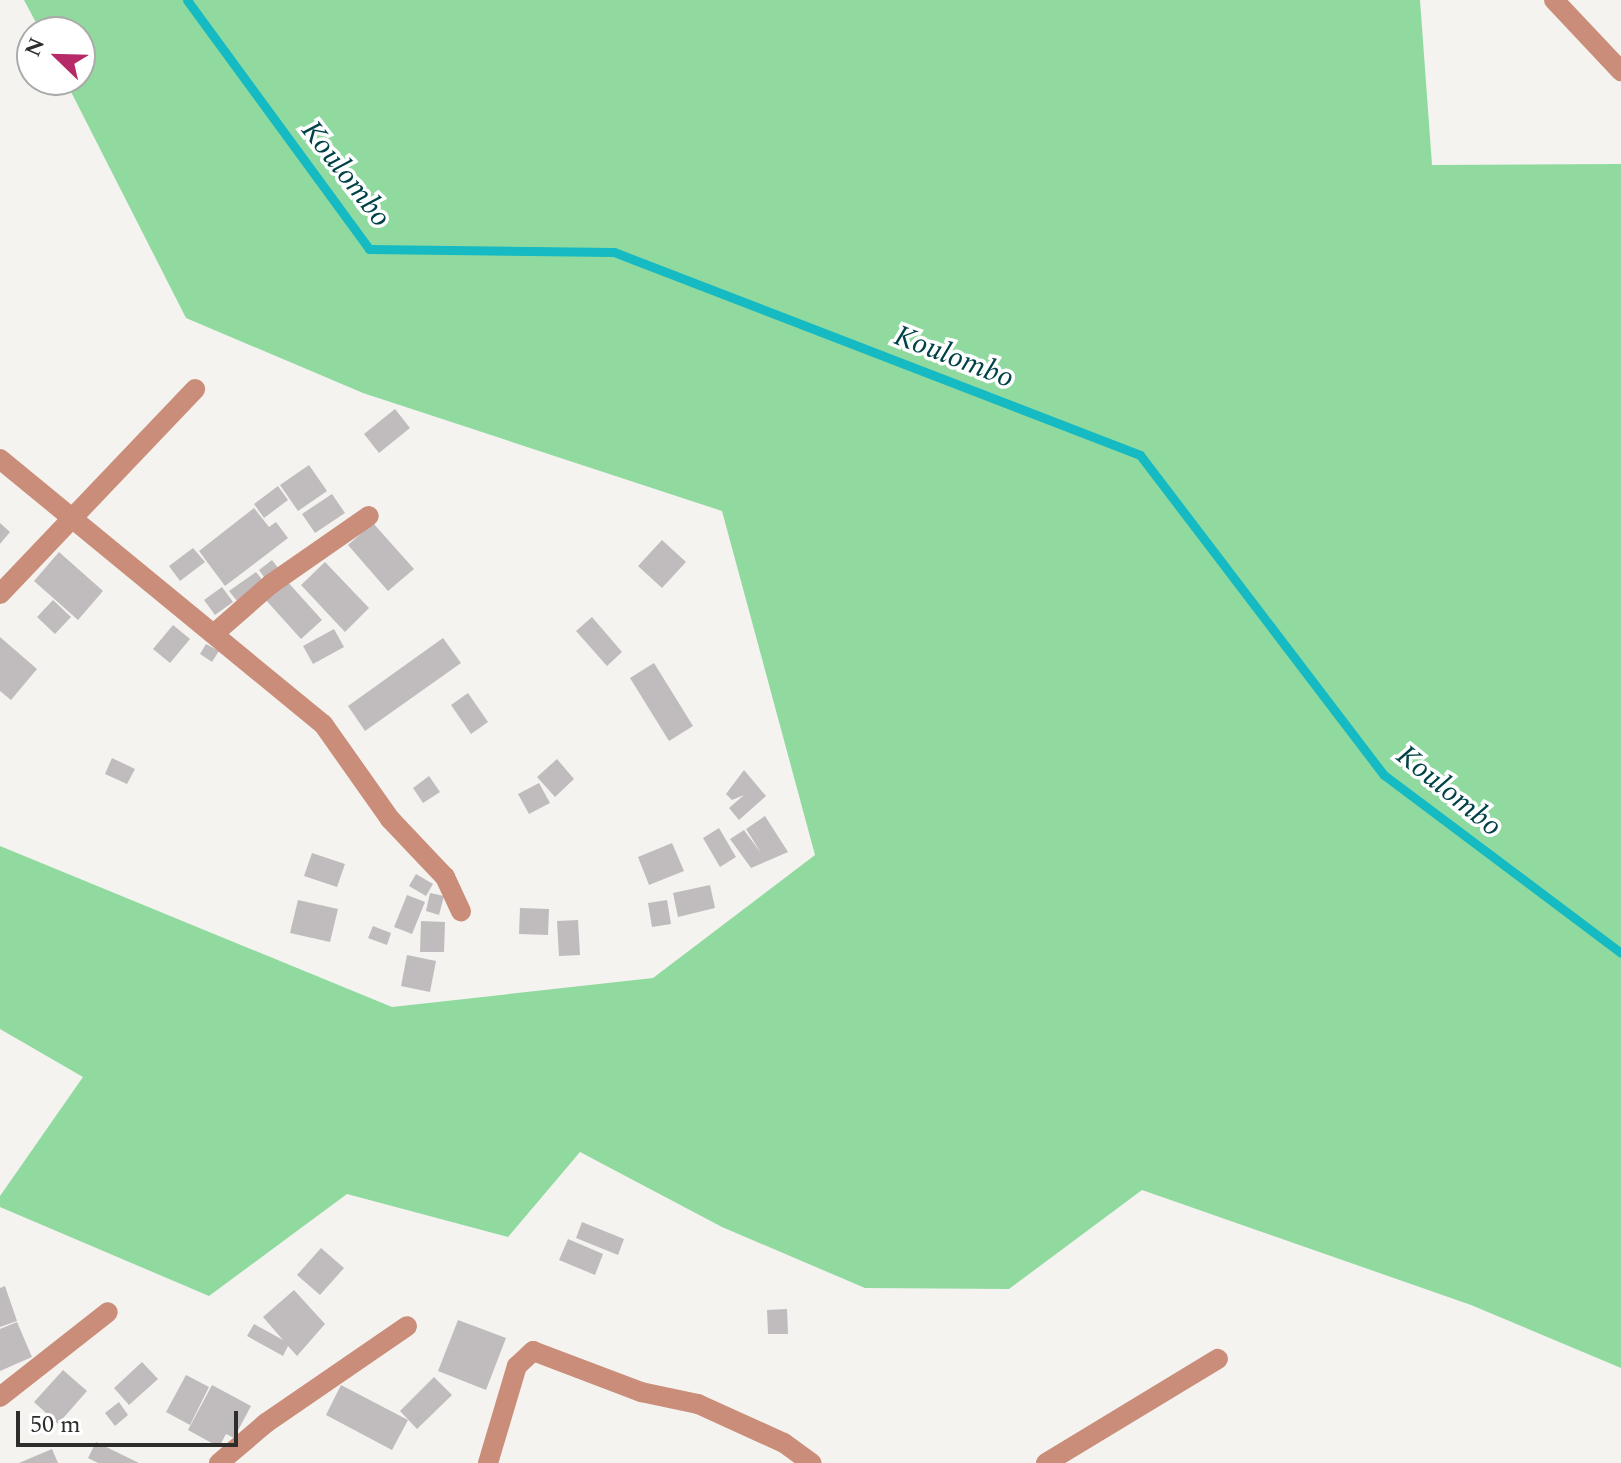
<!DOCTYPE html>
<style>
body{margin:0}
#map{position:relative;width:1621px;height:1463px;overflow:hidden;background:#f4f3ef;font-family:Spectral,serif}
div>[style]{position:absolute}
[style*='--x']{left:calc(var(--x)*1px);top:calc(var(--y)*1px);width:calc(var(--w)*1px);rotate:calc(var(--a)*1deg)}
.green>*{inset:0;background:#90daa0}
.stream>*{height:9px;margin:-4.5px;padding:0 4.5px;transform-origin:4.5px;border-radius:4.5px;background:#15bac2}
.building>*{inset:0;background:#c0bcbe}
.minor>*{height:20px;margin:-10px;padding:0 10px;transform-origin:10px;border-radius:10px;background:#ca8d79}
span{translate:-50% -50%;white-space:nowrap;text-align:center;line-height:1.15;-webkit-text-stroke:7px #fff;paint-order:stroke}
.water-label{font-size:30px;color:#004347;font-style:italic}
.north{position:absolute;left:16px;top:16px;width:80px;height:80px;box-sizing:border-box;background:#fff;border:2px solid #ababaa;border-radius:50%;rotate:293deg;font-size:22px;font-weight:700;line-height:32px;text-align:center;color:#2d2d2b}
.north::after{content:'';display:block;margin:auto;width:28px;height:36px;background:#b52a67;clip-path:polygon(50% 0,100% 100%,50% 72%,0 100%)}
.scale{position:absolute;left:16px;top:1411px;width:222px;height:36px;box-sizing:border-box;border:4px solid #2d2d2b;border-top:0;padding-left:10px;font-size:24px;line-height:28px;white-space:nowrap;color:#2d2d2b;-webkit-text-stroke:6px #fff;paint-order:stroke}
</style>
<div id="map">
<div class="green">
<div style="clip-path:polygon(24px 0,1420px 0,1432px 165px,1621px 164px,1621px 1368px,1471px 1305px,1142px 1190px,1009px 1289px,865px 1288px,722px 1227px,580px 1152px,508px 1237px,347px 1194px,209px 1296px,0 1207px,0 1196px,83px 1077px,0 1029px,0 846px,392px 1007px,653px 978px,815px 855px,722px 511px,363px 393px,186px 318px,65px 80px,80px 80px,80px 32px,41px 32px)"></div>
</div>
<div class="stream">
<div style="--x:187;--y:0;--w:308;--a:53.8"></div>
<div style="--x:369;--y:249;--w:245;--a:0.7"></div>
<div style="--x:614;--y:252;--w:564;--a:21.1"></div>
<div style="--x:1140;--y:455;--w:402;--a:52.7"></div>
<div style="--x:1384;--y:775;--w:296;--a:36.9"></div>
</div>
<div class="building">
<div style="clip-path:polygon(395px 409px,410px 428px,379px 453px,364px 434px)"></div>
<div style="clip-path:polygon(309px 465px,327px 491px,298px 511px,280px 485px)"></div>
<div style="clip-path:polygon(278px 486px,288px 500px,264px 518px,254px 504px)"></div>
<div style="clip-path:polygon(332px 494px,345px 513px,315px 533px,302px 514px)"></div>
<div style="clip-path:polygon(254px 508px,269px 527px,276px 522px,288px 538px,225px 586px,199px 551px)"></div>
<div style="clip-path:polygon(0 523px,10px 532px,0 544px)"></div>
<div style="clip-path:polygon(373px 523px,414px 569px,388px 591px,348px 545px)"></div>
<div style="clip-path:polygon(662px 540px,686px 562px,662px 588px,638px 566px)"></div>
<div style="clip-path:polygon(193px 548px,205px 562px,180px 581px,169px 566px)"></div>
<div style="clip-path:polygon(59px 552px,103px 591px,78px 620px,34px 581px)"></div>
<div style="clip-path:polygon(272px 560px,279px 569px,266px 580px,259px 570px)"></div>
<div style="clip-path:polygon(325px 562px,369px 608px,345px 632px,301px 585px)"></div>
<div style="clip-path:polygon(256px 572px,264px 582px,237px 601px,229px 591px)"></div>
<div style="clip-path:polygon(285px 579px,322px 620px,301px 639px,264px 598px)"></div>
<div style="clip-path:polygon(222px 587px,233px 602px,215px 615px,204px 600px)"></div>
<div style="clip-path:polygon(53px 600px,71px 617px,55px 634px,37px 617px)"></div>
<div style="clip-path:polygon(592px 617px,622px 652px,607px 666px,576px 631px)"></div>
<div style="clip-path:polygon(173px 625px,190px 639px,170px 663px,153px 649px)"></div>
<div style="clip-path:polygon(334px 629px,344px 647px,313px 664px,303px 646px)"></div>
<div style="clip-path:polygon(0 637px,37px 669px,11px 700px,0 691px)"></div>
<div style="clip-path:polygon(443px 638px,461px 663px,365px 731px,348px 706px)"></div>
<div style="clip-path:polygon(206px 644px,219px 651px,212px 662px,200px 654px)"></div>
<div style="clip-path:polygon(654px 663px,693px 726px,669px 741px,630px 678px)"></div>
<div style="clip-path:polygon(468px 693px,488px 722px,471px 734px,451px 705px)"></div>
<div style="clip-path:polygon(112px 758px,135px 769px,127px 784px,105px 774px)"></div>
<div style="clip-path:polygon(557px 759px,574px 779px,555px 797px,537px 777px)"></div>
<div style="clip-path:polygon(744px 770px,766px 796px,739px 820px,729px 808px,744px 795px,732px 800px,726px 794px)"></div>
<div style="clip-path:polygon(429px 776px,440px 792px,423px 803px,413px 788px)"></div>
<div style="clip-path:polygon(539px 783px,550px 803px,529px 814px,518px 794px)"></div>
<div style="clip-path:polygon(765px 816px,788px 852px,751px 868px,730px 839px,744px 830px,761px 853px,746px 829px)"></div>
<div style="clip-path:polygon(719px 828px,736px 857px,720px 867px,703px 838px)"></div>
<div style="clip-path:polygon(672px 843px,684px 871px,649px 885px,638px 857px)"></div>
<div style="clip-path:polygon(312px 853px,345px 864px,337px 887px,304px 876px)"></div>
<div style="clip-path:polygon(416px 874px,433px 884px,426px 896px,409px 886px)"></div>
<div style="clip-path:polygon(710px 885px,715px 908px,678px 917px,673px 893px)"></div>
<div style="clip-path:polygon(430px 893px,444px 896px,439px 915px,426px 911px)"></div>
<div style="clip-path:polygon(407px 895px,425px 902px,412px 934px,394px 927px)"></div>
<div style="clip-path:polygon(298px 900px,338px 909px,330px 942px,290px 933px)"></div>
<div style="clip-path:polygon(667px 900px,671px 924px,652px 927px,648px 903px)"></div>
<div style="clip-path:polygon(520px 908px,549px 909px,548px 935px,519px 934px)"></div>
<div style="clip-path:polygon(578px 920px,580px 955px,559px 956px,557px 921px)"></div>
<div style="clip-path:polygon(421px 921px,445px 922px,444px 952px,420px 952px)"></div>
<div style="clip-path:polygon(373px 926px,391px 933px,387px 945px,368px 938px)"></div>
<div style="clip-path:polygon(407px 955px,436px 961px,430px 992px,401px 986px)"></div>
<div style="clip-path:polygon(582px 1222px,624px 1239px,618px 1255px,576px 1238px)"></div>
<div style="clip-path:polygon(568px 1239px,603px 1254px,595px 1275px,559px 1260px)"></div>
<div style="clip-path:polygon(321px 1248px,344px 1268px,320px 1295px,297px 1275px)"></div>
<div style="clip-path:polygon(5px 1286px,17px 1321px,0 1327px,0 1288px)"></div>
<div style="clip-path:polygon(294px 1290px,325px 1324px,297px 1356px,288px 1346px,283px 1356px,247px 1336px,254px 1324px,283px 1340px,263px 1317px)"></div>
<div style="clip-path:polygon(787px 1309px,788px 1334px,768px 1334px,767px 1310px)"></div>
<div style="clip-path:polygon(458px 1320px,506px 1338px,486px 1390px,438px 1371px)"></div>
<div style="clip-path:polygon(17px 1322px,32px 1357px,0 1371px,0 1329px)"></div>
<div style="clip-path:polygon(142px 1362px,158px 1379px,129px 1405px,114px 1388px)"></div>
<div style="clip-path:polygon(63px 1370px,87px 1391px,58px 1424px,34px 1402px)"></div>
<div style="clip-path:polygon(186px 1375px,209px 1387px,190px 1425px,166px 1412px)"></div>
<div style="clip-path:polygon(434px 1377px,452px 1395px,417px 1429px,400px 1411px)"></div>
<div style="clip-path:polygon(212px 1385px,251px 1406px,234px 1438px,226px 1434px,219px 1447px,188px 1430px)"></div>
<div style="clip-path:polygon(341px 1385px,408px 1420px,392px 1450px,326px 1415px)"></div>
<div style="clip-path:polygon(119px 1402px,128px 1415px,115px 1426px,105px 1413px)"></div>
<div style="clip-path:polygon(96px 1442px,139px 1463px,98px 1463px,88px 1458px)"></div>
<div style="clip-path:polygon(52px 1449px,58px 1463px,19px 1463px)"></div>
</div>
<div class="minor">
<div style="--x:1554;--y:0;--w:98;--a:46.7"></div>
<div style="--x:0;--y:459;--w:418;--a:39.4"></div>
<div style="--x:323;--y:724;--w:116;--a:54.8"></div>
<div style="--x:390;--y:819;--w:80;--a:46.5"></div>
<div style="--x:445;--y:877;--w:38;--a:65"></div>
<div style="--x:0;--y:594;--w:283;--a:-46.4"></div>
<div style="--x:216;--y:632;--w:73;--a:-41.1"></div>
<div style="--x:271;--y:584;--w:119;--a:-34.8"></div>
<div style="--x:0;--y:1397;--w:137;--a:-38.2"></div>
<div style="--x:219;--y:1463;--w:62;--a:-40.4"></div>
<div style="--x:266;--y:1423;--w:171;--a:-34.5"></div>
<div style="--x:488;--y:1463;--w:101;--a:-73.4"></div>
<div style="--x:517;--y:1366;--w:22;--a:-43"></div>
<div style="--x:533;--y:1351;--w:116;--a:20.8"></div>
<div style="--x:641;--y:1392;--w:58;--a:11.9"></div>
<div style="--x:698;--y:1404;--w:94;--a:24.4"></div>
<div style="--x:784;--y:1443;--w:34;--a:36"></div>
<div style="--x:1046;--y:1463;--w:201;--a:-31.2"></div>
</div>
<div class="water-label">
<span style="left:346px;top:174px;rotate:52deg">Koulombo</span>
<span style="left:954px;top:357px;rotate:21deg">Koulombo</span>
<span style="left:1449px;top:791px;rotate:39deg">Koulombo</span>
</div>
<div class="north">N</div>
<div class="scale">50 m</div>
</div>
